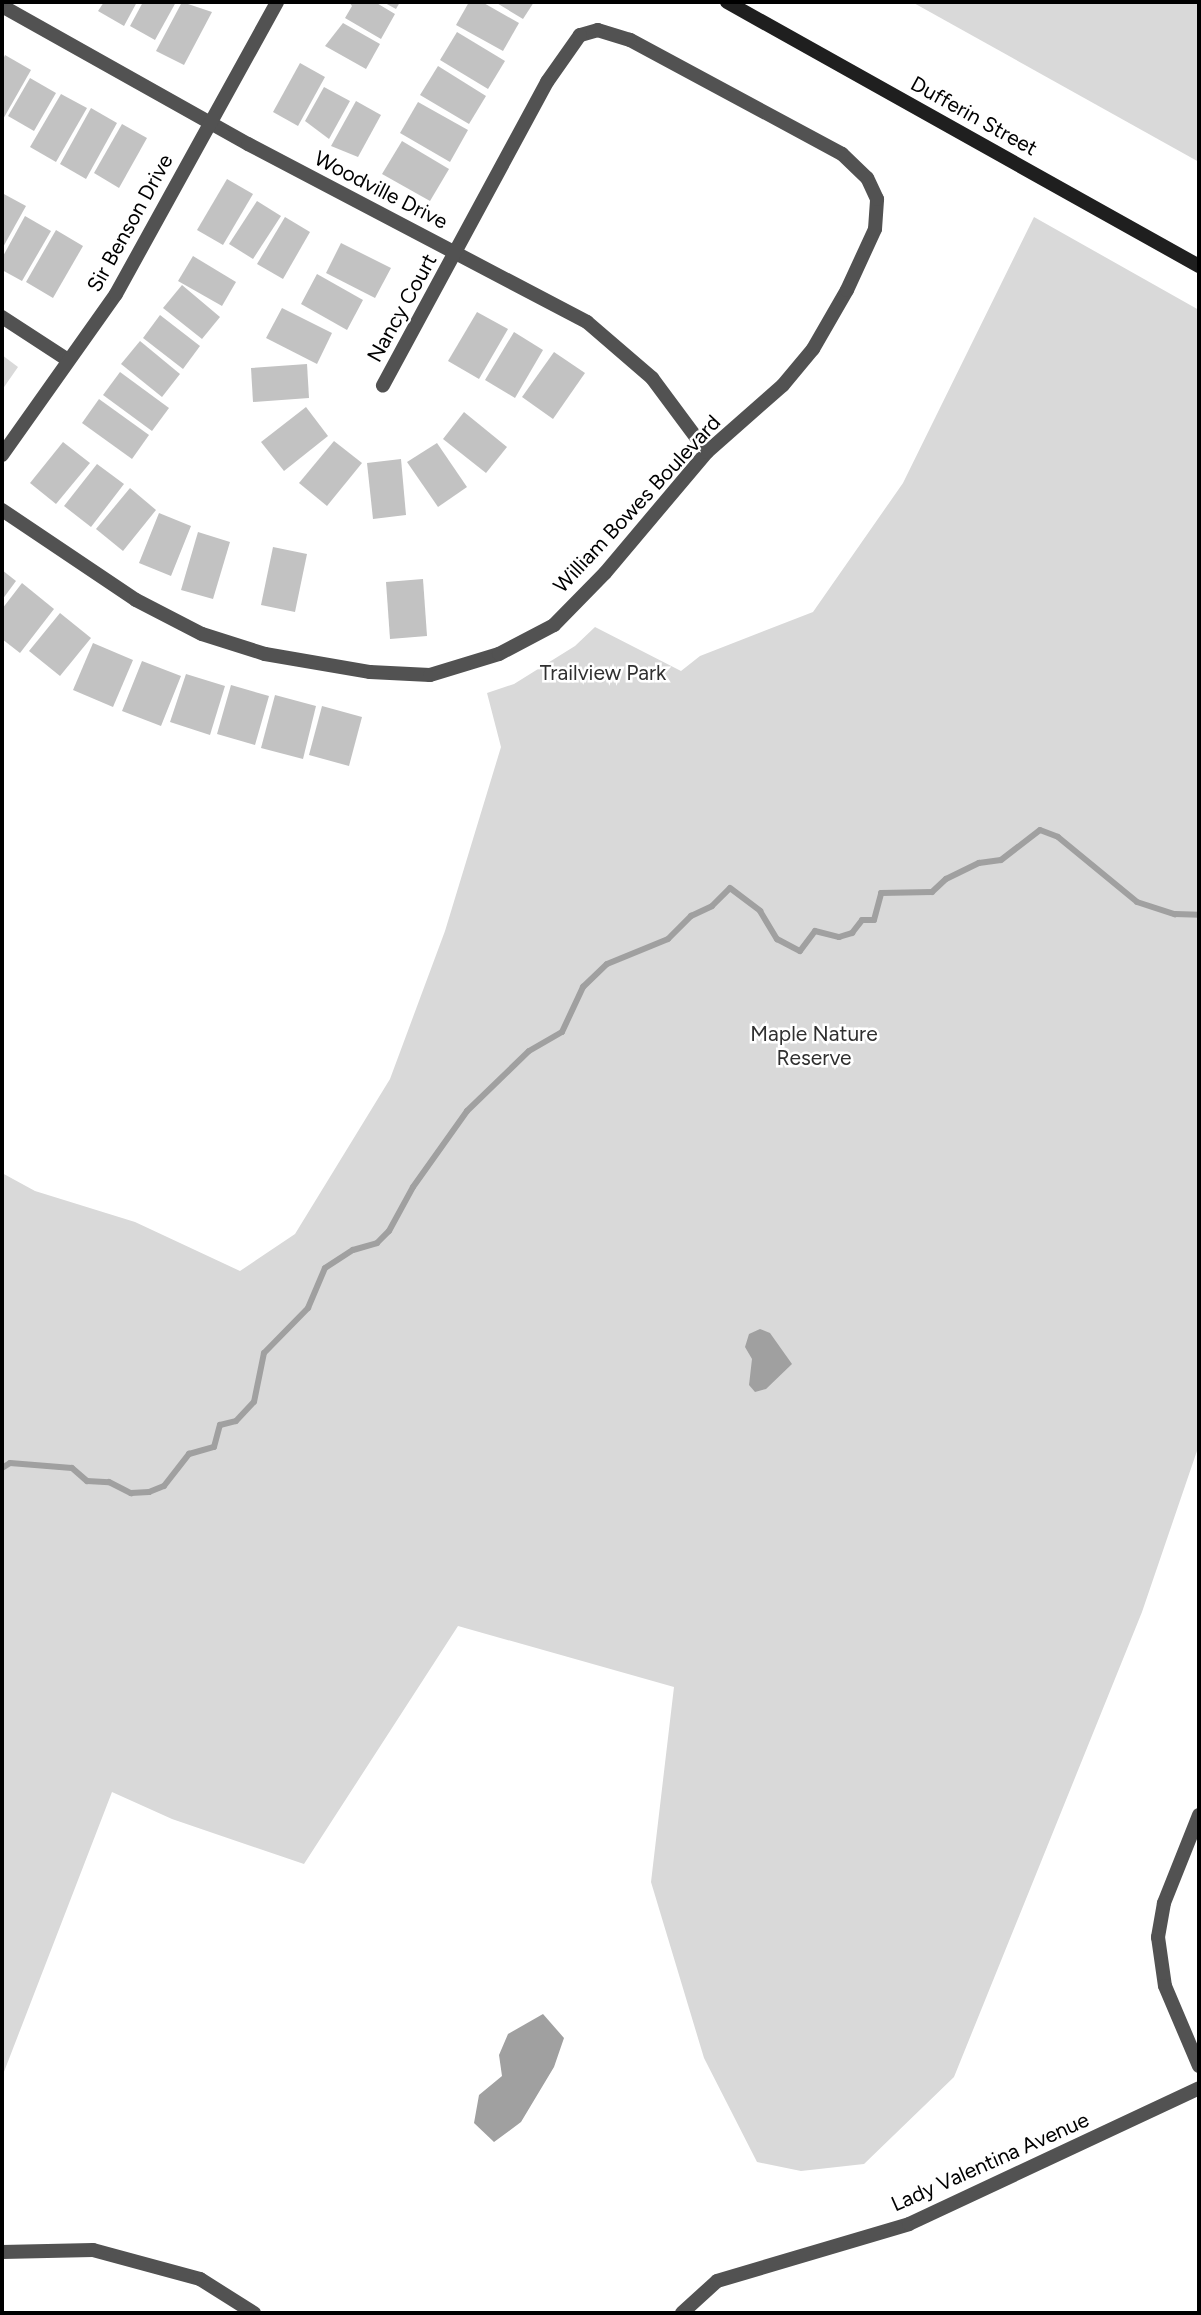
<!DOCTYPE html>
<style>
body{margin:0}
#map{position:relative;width:1201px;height:2315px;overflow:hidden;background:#fff;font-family:Figtree,sans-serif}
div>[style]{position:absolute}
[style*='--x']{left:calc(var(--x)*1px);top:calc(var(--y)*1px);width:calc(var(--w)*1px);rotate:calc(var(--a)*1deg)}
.green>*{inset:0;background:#d9d9d9}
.water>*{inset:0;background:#a0a0a0}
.stream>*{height:6px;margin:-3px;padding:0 3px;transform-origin:3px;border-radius:3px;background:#a0a0a0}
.building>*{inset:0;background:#c2c2c2}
.minor>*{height:14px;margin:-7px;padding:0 7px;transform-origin:7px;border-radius:7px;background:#525252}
.secondary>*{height:14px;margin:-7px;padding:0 7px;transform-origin:7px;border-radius:7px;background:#1f1f1f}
span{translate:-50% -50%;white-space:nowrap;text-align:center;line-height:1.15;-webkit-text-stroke:5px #fff;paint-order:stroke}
.street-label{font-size:21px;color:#000}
.park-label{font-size:21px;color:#303030}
.frame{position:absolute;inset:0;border:4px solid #000;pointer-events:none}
</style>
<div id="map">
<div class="green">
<div style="clip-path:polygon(912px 2px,1199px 2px,1199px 162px)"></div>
<div style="clip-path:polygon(1034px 217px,1199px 310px,1199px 1445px,1142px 1612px,954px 2077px,864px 2164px,801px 2171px,757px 2162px,704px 2058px,651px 1882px,674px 1687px,458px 1626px,304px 1864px,172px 1819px,112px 1792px,2px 2077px,2px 1173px,35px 1191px,135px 1222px,240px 1271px,295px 1234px,390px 1079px,445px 931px,501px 747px,487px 693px,514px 684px,575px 646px,595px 627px,681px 671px,700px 656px,813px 612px,903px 483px)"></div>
<div style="clip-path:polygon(2px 355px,18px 367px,2px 390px)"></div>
</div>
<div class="water">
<div style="clip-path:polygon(760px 1329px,770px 1333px,792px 1364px,766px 1389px,755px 1392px,749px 1385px,752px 1359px,745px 1347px,749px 1334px)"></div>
<div style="clip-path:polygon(543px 2014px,564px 2038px,554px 2067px,521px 2122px,494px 2142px,474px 2123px,479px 2095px,502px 2076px,499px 2055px,508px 2034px)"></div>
</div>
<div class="stream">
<div style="--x:2;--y:1468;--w:9;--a:-32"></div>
<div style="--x:10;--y:1463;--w:62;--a:4.6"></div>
<div style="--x:72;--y:1468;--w:20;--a:41"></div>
<div style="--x:87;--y:1481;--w:22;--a:3"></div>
<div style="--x:109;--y:1482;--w:25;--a:27"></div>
<div style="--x:131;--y:1493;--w:18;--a:-3"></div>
<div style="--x:149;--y:1492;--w:16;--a:-22"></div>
<div style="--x:164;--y:1486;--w:41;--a:-52"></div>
<div style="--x:189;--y:1454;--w:26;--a:-16"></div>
<div style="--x:214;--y:1447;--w:23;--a:-75"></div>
<div style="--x:220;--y:1425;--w:16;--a:-14"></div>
<div style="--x:236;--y:1421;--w:26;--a:-47"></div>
<div style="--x:254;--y:1402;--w:50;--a:-78.5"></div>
<div style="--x:264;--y:1353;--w:63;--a:-45.6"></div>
<div style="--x:308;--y:1308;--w:43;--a:-67"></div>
<div style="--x:325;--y:1268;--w:33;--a:-33"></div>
<div style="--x:353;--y:1250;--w:25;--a:-16"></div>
<div style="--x:377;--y:1243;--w:17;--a:-45"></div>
<div style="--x:389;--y:1231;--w:50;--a:-61.4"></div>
<div style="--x:413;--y:1187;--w:93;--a:-54.6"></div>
<div style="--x:467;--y:1111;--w:86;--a:-44.1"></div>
<div style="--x:529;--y:1051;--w:38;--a:-30"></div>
<div style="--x:562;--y:1032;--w:50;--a:-65"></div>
<div style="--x:583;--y:987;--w:33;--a:-44"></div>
<div style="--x:607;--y:964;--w:66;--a:-22.3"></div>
<div style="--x:668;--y:939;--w:33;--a:-45"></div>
<div style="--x:691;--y:916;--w:23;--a:-25"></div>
<div style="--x:712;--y:906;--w:25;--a:-45"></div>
<div style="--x:730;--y:888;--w:38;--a:37"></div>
<div style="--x:760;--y:911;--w:33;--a:59"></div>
<div style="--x:777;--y:939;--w:26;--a:28"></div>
<div style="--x:800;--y:951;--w:25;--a:-53"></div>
<div style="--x:815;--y:931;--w:25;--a:14"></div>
<div style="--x:839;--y:937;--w:14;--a:-17"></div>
<div style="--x:852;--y:933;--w:16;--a:-52"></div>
<div style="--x:862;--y:920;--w:12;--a:0"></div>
<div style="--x:874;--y:920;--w:28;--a:-75"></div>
<div style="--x:881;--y:893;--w:51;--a:-1.1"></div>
<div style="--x:932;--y:892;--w:19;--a:-43"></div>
<div style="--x:946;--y:879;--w:37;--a:-26"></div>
<div style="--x:979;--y:863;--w:22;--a:-8"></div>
<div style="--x:1001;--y:860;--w:49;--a:-37.6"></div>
<div style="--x:1040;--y:830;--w:19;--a:21"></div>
<div style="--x:1058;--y:837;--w:102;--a:39.4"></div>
<div style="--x:1137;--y:902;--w:40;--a:18"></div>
<div style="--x:1175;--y:914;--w:24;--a:2"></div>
</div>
<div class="building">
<div style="clip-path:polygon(104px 2px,137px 2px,124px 26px,98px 11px)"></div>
<div style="clip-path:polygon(143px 2px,176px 2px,155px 40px,130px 26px)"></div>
<div style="clip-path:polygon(182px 2px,212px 12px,184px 65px,156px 51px)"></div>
<div style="clip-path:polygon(349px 2px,375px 2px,395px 14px,381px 39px,345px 18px,352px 6px)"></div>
<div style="clip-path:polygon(383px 2px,400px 2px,396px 9px)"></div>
<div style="clip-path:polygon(469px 2px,482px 2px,519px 23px,503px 51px,456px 25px)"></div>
<div style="clip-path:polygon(495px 2px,534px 2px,523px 19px)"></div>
<div style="clip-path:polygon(343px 23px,380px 44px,366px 69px,325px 46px)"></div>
<div style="clip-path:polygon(457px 32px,505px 61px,488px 89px,440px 60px)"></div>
<div style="clip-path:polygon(5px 55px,31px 70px,2px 121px,2px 62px)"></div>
<div style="clip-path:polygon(300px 63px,325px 77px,298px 126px,273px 112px)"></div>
<div style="clip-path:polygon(438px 66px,486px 96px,469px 124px,420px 95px)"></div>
<div style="clip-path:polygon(30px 78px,56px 93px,34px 131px,8px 116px)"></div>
<div style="clip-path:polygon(324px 87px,350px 101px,329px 139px,305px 121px)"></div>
<div style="clip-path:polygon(61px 94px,87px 108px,56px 162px,30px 147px)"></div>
<div style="clip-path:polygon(356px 101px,381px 115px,358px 157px,331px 146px)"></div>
<div style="clip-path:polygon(418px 102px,468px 130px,450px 162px,400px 133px)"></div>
<div style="clip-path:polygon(91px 108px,117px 123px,86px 179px,60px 164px)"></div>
<div style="clip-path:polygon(122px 124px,147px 138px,119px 188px,94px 173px)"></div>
<div style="clip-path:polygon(402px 141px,449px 169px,430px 201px,382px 174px)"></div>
<div style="clip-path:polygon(227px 179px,253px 194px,223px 245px,197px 230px)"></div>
<div style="clip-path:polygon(2px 193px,26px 206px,2px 249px)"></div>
<div style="clip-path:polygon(257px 201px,281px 216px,253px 259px,229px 244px)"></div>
<div style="clip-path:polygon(25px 216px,51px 231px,22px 281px,2px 270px,2px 258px)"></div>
<div style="clip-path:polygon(285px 217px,310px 232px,283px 279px,257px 264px)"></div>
<div style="clip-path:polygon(56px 230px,83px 246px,53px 298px,26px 282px)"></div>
<div style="clip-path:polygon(341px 243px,391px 268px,375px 298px,326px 273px)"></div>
<div style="clip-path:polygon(193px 256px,236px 282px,222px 306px,178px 281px)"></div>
<div style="clip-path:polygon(317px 274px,363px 300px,347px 330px,301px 304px)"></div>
<div style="clip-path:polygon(182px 285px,220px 317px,202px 339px,163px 308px)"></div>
<div style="clip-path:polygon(282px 308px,332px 333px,317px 364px,266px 338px)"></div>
<div style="clip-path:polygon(477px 312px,508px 329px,479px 379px,448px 361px)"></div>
<div style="clip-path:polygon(160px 315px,200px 346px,183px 369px,143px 338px)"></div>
<div style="clip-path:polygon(514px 332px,543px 350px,515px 398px,485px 380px)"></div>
<div style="clip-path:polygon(140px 341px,180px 374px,162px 397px,121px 364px)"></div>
<div style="clip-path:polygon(554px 352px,585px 373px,553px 419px,522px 397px)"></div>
<div style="clip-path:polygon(307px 364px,309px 398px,253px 402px,251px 368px)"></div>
<div style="clip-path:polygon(120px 372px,169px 408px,152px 431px,103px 395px)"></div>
<div style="clip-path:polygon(99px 399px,149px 435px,132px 459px,82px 423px)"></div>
<div style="clip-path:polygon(306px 407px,328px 436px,284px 471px,261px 442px)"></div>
<div style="clip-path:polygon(464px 412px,507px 447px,486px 473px,443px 439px)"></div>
<div style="clip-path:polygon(334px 441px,362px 463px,327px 506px,299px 483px)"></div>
<div style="clip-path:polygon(63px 442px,90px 463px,56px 504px,30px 483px)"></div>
<div style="clip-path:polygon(437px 443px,467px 487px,438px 507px,407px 462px)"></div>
<div style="clip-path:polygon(401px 459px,406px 515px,373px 519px,367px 463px)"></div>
<div style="clip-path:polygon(97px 464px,124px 484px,91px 527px,64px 506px)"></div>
<div style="clip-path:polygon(130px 488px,156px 510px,123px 551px,96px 529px)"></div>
<div style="clip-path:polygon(159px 513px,191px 526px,171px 576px,139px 563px)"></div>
<div style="clip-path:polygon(198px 532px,230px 542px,213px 599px,181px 590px)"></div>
<div style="clip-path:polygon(273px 547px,307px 554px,295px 612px,261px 605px)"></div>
<div style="clip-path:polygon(2px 570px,16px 581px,2px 600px)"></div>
<div style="clip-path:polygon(423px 579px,427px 636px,390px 639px,386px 582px)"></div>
<div style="clip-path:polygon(22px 583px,54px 609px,20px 653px,2px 639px,2px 609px)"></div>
<div style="clip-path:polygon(60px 613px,91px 638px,60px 676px,29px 651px)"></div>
<div style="clip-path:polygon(93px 643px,133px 660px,113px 707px,73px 690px)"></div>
<div style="clip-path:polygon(142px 661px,181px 676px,161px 726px,122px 711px)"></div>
<div style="clip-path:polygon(186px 674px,225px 686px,210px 735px,170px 722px)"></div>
<div style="clip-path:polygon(231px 685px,269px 696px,255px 745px,217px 734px)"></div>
<div style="clip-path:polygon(275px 695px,316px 706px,303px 759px,261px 748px)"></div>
<div style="clip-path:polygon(322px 706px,362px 717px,349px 766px,309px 755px)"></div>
</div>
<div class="minor">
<div style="--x:2;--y:6;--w:282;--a:29.3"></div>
<div style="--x:248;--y:144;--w:383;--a:27.7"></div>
<div style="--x:587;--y:322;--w:86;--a:40.7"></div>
<div style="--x:652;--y:378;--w:92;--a:53.4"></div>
<div style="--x:2;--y:317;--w:79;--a:33.1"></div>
<div style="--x:2;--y:455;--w:197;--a:-54.7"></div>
<div style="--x:116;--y:294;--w:333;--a:-61.1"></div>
<div style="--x:2;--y:510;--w:161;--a:33.9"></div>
<div style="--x:136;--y:600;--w:74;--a:27.3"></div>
<div style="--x:202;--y:634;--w:66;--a:17.6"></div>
<div style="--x:265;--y:654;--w:107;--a:9.7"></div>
<div style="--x:370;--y:672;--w:60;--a:2.9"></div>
<div style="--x:430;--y:675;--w:72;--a:-16.9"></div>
<div style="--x:499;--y:654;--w:62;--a:-27.8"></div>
<div style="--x:554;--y:625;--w:73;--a:-45.6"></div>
<div style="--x:605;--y:573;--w:158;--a:-49.9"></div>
<div style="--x:707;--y:452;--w:101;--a:-41.4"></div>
<div style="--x:783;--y:385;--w:47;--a:-50.2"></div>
<div style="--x:813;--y:349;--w:68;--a:-60"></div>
<div style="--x:847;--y:290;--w:67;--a:-65.3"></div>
<div style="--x:875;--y:229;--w:30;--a:-86"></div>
<div style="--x:877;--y:199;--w:23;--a:-115"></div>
<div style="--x:867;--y:178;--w:35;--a:-136"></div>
<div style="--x:842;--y:154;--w:241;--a:-151.7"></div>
<div style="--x:630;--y:40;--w:34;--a:-163"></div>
<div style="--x:598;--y:30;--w:19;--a:164"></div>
<div style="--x:580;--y:35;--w:57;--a:125.1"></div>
<div style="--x:547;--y:82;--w:345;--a:118.4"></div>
<div style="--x:1199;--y:1815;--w:95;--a:111.7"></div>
<div style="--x:1164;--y:1903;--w:35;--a:100"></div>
<div style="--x:1158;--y:1937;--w:49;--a:81.9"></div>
<div style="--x:1165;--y:1986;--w:87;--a:67"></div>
<div style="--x:2;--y:2252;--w:91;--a:-1.3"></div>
<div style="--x:93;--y:2250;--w:111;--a:15.2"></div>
<div style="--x:200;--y:2279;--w:64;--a:32.2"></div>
<div style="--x:682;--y:2313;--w:47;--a:-42.4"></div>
<div style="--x:717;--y:2281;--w:200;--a:-16.5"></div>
<div style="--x:909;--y:2224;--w:320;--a:-25.1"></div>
</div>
<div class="secondary">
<div style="--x:727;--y:2;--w:541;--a:29.22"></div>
</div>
<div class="street-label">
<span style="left:974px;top:116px;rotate:29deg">Dufferin Street</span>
<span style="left:381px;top:190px;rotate:27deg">Woodville Drive</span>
<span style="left:130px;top:223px;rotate:-61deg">Sir Benson Drive</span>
<span style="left:402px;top:308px;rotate:-61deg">Nancy Court</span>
<span style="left:637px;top:504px;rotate:-47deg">William Bowes Boulevard</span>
<span style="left:990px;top:2162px;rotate:-24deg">Lady Valentina Avenue</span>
</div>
<div class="park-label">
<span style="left:603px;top:673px">Trailview Park</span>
<span style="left:814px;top:1046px">Maple Nature<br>Reserve</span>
</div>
<div class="frame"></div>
</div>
